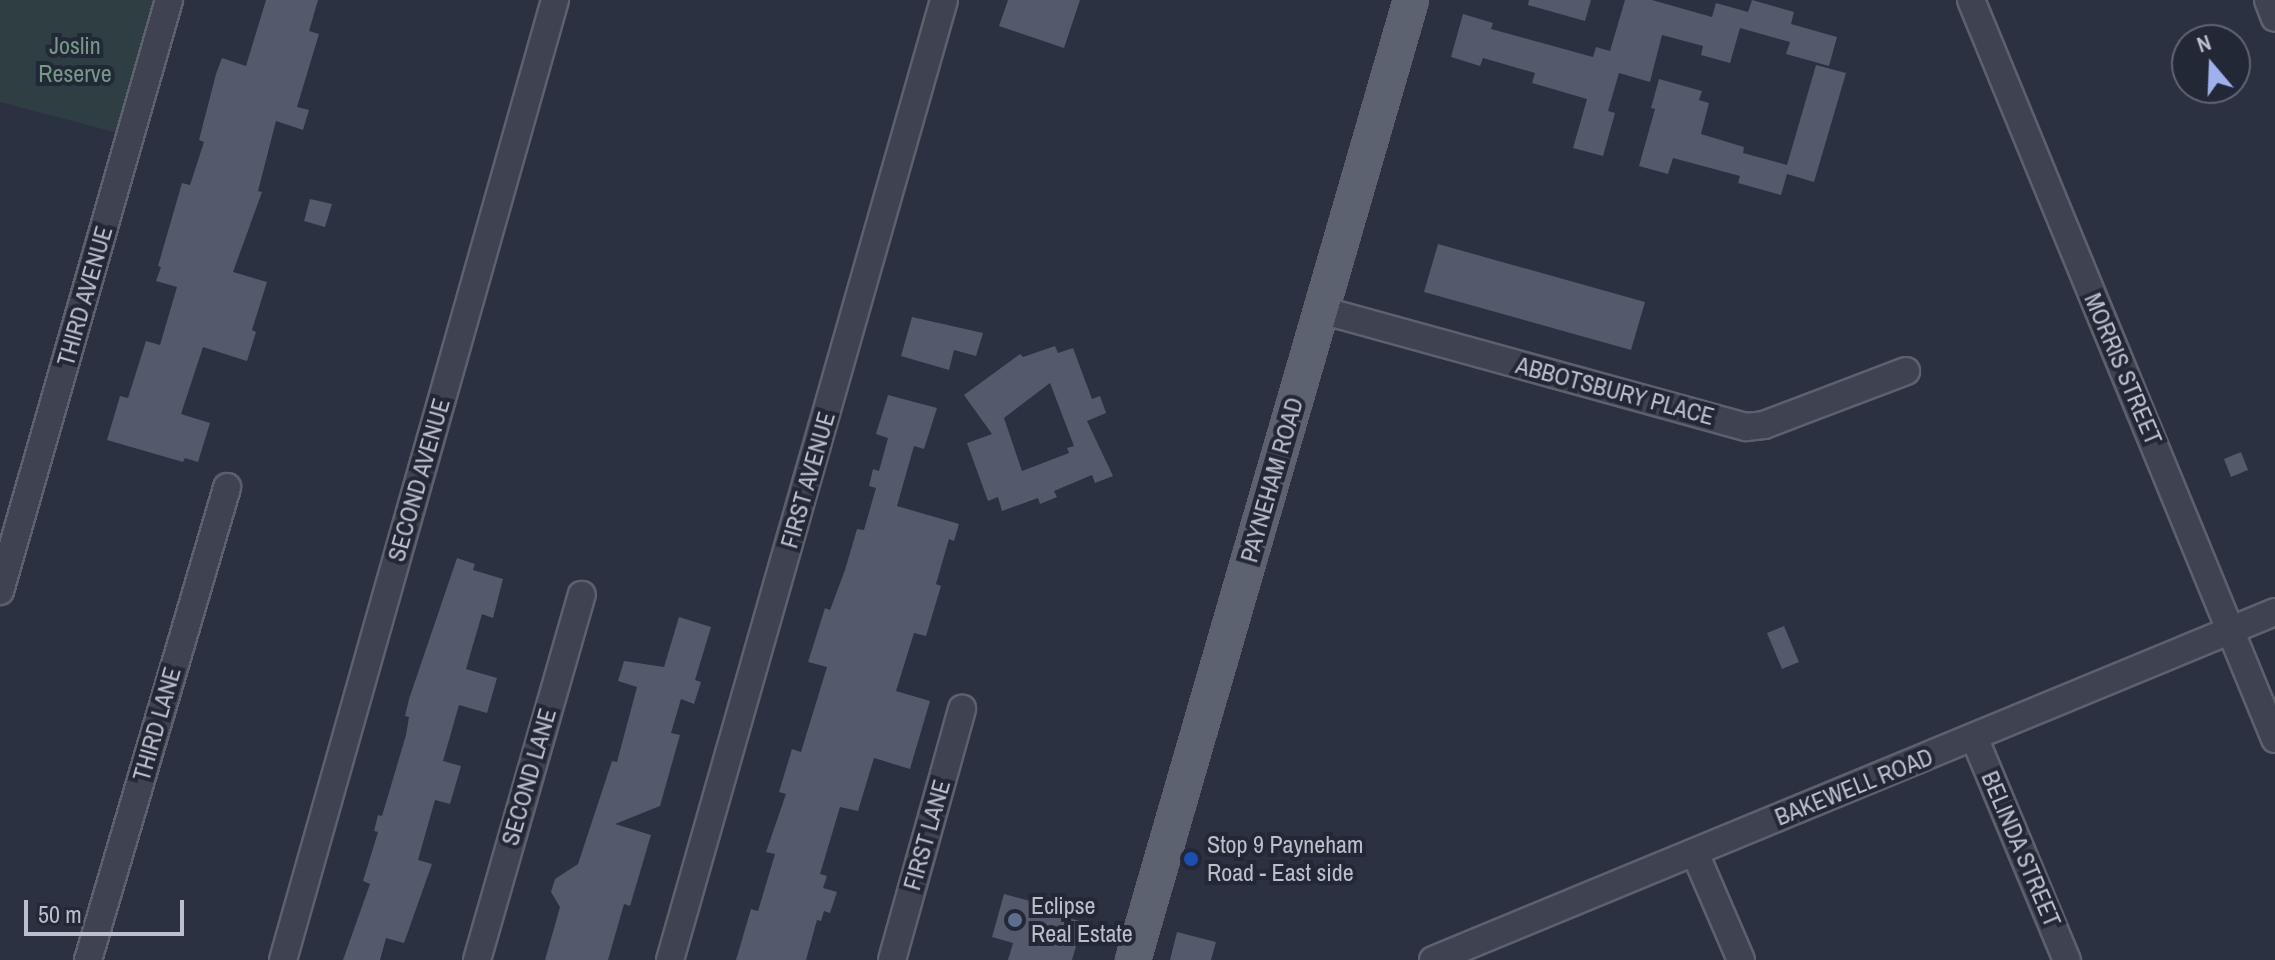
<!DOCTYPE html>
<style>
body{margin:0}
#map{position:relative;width:2275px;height:960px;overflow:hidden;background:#2b3141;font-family:"Archivo Narrow",sans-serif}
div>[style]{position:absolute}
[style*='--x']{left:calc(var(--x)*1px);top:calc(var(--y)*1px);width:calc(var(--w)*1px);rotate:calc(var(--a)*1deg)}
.green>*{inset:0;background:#2e3e43}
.building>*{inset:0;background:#54596b}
.roads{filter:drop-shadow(2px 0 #5d616e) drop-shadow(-2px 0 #5d616e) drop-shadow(0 2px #5d616e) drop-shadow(0 -2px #5d616e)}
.minor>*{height:26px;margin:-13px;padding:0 13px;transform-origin:13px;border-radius:13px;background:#3f4351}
.major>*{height:32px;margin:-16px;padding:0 16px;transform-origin:16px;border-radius:16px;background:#5d6270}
.dots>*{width:22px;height:22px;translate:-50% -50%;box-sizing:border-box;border:4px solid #232836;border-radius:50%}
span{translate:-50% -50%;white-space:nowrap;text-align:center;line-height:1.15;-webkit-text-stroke:8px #232836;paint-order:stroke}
.park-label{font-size:24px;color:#769983}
.street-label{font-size:24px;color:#bcbfcb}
.poi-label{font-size:24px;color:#bcbfcb}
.left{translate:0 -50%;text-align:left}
.north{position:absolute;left:2171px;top:24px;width:80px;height:80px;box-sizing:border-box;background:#232836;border:2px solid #606472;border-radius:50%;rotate:341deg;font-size:22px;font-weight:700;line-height:32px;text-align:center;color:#bcbfcb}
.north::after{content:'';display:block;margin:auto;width:28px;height:36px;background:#9eb1ed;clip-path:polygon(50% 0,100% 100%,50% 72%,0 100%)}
.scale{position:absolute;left:24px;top:900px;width:160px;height:36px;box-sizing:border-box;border:4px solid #bcbfcb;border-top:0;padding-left:10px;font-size:24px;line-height:28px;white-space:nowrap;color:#bcbfcb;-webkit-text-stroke:6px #232836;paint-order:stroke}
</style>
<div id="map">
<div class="green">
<div style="clip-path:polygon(0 0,154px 0,118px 133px,0 102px)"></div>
</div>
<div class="building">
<div style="clip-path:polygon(266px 0,318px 0,309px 31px,319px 34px,297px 107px,309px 110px,303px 130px,276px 121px,258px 191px,262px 192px,233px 272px,267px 282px,252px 330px,256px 332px,247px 361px,203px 347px,181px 414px,210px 423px,198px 462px,185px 458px,183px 462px,107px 440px,120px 396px,128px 398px,146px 341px,160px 345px,177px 287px,156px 281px,161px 267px,158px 266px,182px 183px,190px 185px,204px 142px,199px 140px,216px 74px,222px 58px,246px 66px)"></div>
<div style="clip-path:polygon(1008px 0,1080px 0,1064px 48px,999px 26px)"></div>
<div style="clip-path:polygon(1529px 0,1591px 0,1585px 21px,1528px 5px)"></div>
<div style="clip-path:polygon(1625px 0,1652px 0,1712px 17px,1716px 3px,1748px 12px,1752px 0,1794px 12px,1791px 24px,1837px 37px,1829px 66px,1786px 54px,1790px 42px,1740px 28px,1730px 63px,1701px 55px,1703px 46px,1662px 35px,1650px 82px,1619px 73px,1608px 111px,1615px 113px,1603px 156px,1573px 148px,1587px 99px,1532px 83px,1535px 73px,1483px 58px,1480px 66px,1451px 57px,1463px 14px,1493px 23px,1491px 29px,1593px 57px,1596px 47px,1610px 51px)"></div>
<div style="clip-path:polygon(1816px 65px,1846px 73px,1814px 182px,1787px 174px,1781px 195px,1738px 183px,1740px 176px,1673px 158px,1668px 174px,1639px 166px,1655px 109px,1651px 108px,1659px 79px,1702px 91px,1699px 100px,1709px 103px,1701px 134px,1744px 147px,1743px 153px,1787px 165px)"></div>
<div style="clip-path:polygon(310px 199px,332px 204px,325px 227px,304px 221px)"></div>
<div style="clip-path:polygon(1438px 244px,1645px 302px,1631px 350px,1424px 292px)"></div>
<div style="clip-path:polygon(912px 317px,983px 333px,976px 356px,954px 350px,949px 370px,901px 356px)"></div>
<div style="clip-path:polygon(evenodd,1055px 346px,1058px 353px,1073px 348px,1092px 399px,1100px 396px,1106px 413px,1087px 421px,1113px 476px,1095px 483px,1092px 475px,1054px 491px,1057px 497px,1040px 504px,1038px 498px,1002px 511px,998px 497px,988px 501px,967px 443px,992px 434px,964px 395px,1020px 354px,1023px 357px,1055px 346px,1050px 383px,1074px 446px,1067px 448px,1069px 453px,1022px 471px,1004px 418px,1050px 383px)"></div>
<div style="clip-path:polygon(888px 395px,937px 408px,924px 449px,914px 446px,897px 506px,959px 524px,954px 541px,949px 539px,936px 584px,941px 586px,926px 636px,914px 633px,896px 691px,930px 701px,910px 769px,874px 758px,858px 811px,840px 807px,820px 874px,827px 876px,823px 888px,837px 892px,830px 913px,824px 911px,821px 921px,817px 920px,806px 960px,736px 960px,751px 909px,758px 911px,775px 854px,766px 852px,786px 794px,779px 792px,792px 749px,801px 752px,827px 667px,808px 662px,825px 608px,830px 610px,845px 570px,857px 529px,864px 530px,876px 488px,869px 486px,873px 469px,879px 471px,888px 438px,876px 434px)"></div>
<div style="clip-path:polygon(2241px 452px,2248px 470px,2231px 477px,2224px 459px)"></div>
<div style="clip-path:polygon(457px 558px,475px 564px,473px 570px,503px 579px,493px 618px,482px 614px,466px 669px,497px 678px,487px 713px,459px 705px,443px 761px,461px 766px,450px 804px,435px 800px,418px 860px,432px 864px,404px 943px,386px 938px,380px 960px,343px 960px,370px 884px,363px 881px,378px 832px,374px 831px,378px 815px,382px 816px,406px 735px,409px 717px,405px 716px,409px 699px)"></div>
<div style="clip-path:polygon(679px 617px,711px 627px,695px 680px,701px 682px,694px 704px,681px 699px,671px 733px,680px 735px,660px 806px,615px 824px,651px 835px,630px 906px,624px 904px,608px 960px,545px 960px,560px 907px,551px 892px,555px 879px,578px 864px,612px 761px,617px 762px,637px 687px,618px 681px,624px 661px,664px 667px)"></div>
<div style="clip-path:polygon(1784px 626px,1799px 662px,1782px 669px,1767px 633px)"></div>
<div style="clip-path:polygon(1004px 894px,1071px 912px,1069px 918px,1083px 922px,1072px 960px,1008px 960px,1013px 943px,992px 937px)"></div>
<div style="clip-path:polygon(1177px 932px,1216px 942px,1211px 960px,1170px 960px)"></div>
</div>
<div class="roads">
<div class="minor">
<div style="--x:1971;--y:0;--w:799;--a:67.64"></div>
<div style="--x:2268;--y:0;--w:19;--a:69"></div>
<div style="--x:1321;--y:310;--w:441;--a:15.4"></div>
<div style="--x:1746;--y:427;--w:18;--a:-6"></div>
<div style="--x:1764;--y:425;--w:152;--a:-20.8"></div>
<div style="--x:0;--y:591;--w:615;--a:-74.04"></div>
<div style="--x:1974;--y:737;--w:242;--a:67.4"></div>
<div style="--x:1695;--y:853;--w:116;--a:66.7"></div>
<div style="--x:88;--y:960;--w:493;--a:-73.6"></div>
<div style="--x:283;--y:960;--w:998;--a:-74.18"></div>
<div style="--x:477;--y:960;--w:380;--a:-74"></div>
<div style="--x:670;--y:960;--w:998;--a:-74.07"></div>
<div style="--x:892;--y:960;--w:261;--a:-74.4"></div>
<div style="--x:1433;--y:960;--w:911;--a:-22.46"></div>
</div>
<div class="major">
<div style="--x:1133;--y:960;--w:999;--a:-73.85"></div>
</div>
</div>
<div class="dots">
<div style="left:1191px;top:859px;background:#1a4fb4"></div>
<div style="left:1015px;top:920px;background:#5c6f8a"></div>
</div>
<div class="park-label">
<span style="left:75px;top:60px">Joslin<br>Reserve</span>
</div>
<div class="street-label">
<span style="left:85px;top:296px;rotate:-74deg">THIRD AVENUE</span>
<span style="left:2123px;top:369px;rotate:67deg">MORRIS STREET</span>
<span style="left:1615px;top:391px;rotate:15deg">ABBOTSBURY PLACE</span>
<span style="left:419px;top:480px;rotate:-74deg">SECOND AVENUE</span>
<span style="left:808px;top:480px;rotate:-74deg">FIRST AVENUE</span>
<span style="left:1272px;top:480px;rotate:-74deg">PAYNEHAM ROAD</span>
<span style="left:157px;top:724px;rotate:-74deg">THIRD LANE</span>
<span style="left:529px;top:777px;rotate:-74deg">SECOND LANE</span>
<span style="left:1854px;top:787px;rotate:-22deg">BAKEWELL ROAD</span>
<span style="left:927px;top:835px;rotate:-74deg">FIRST LANE</span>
<span style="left:2021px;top:849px;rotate:67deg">BELINDA STREET</span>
</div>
<div class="poi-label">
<span class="left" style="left:1207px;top:859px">Stop 9 Payneham<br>Road - East side</span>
<span class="left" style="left:1031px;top:920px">Eclipse<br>Real Estate</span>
</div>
<div class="north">N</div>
<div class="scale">50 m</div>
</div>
